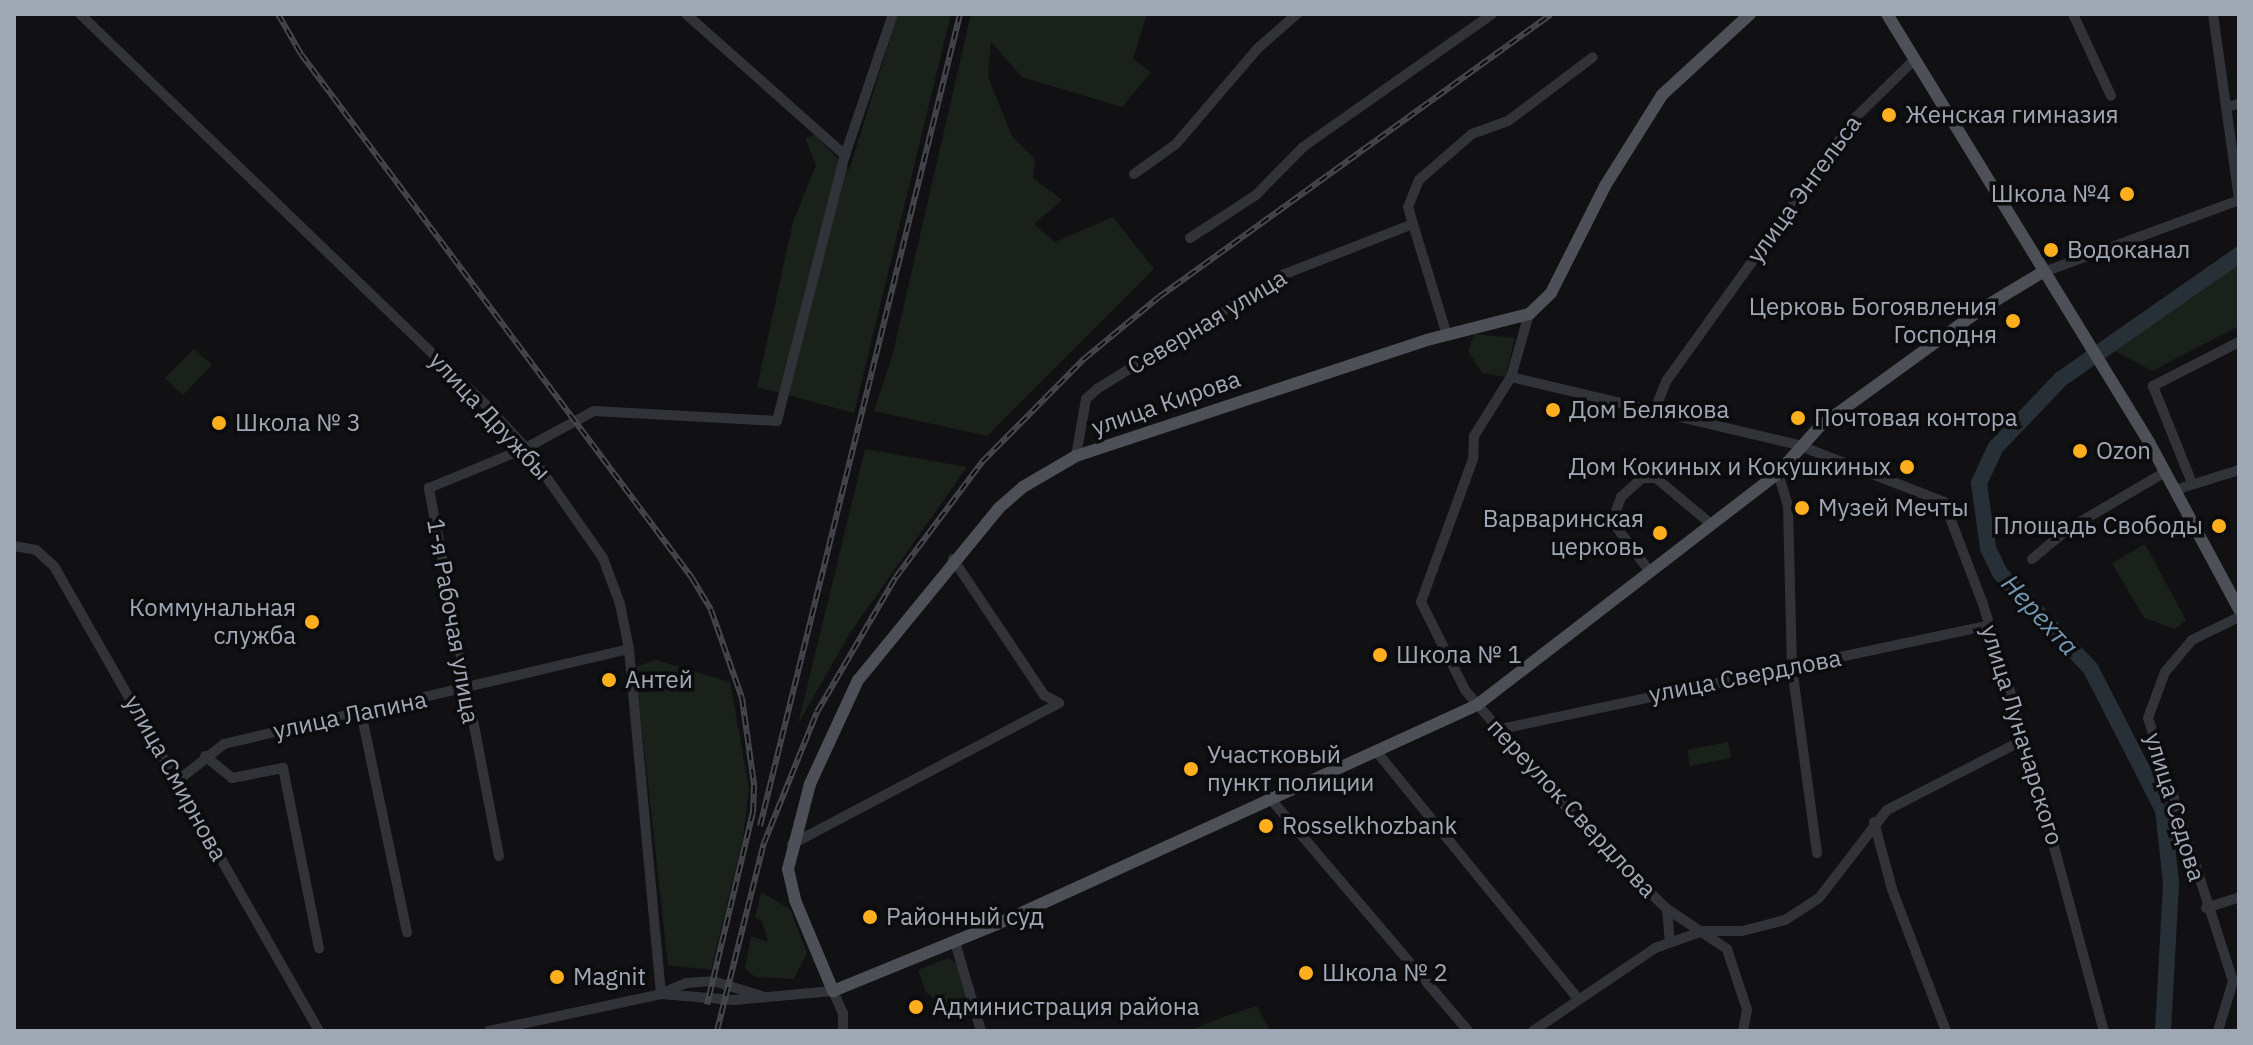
<!DOCTYPE html>
<meta charset="utf-8">
<style>
body{margin:0}
#map{position:relative;width:2253px;height:1045px;overflow:hidden;background:#111113;font-family:"IBM Plex Sans",sans-serif}
div>[style]{position:absolute}
[style*='--x']{left:calc(var(--x)*1px);top:calc(var(--y)*1px);width:calc(var(--w)*1px);rotate:calc(var(--a)*1deg)}
.green>*{inset:0;background:#19211a}
.river>*{height:16px;margin:-8px;padding:0 8px;transform-origin:8px;border-radius:8px;background:#273037}
.minor>*{height:10px;margin:-5px;padding:0 5px;transform-origin:5px;border-radius:5px;background:#323338}
.major>*{height:12px;margin:-6px;padding:0 6px;transform-origin:6px;border-radius:6px;background:#4e5057}
.rail>*{height:6px;margin-top:-3px;transform-origin:0;background:repeating-linear-gradient(90deg,#0c0c0e 0 9px,#45474d 0 18px);box-sizing:border-box;border-block:2px solid #45474d}
.dots>*{width:22px;height:22px;translate:-50% -50%;box-sizing:border-box;border:4px solid #0c0c0e;border-radius:50%}
span{translate:-50% -50%;white-space:nowrap;text-align:center;line-height:1.15;-webkit-text-stroke:7px #0c0c0e;paint-order:stroke}
.poi-label{font-size:24px;color:#a1a8b5}
.left{translate:0 -50%;text-align:left}
.right{translate:-100% -50%;text-align:right}
.street-label{font-size:24px;color:#a1a8b5}
.water-label{font-size:26px;color:#7598b3;font-style:italic}
.frame{position:absolute;inset:0;border:16px solid #a1a8b5;pointer-events:none}
</style>
<div id="map">
<div class="green">
<div style="clip-path:polygon(898px 14px,951px 14px,854px 413px,757px 387px,793px 222px,816px 165px,805px 138px,815px 135px,849px 170px)"></div>
<div style="clip-path:polygon(971px 14px,1147px 14px,1133px 59px,1151px 72px,1122px 107px,1022px 77px,991px 42px,988px 77px,1012px 136px,1035px 159px,1033px 178px,1062px 200px,1034px 224px,1055px 242px,1113px 217px,1154px 269px,987px 436px,874px 411px,892px 357px)"></div>
<div style="clip-path:polygon(2239px 255px,2239px 326px,2152px 371px,2108px 347px)"></div>
<div style="clip-path:polygon(1474px 334px,1515px 338px,1505px 377px,1482px 373px,1468px 351px)"></div>
<div style="clip-path:polygon(194px 349px,212px 365px,183px 395px,165px 378px)"></div>
<div style="clip-path:polygon(865px 449px,967px 467px,850px 633px,798px 724px)"></div>
<div style="clip-path:polygon(2145px 544px,2186px 620px,2175px 629px,2144px 618px,2112px 563px)"></div>
<div style="clip-path:polygon(656px 660px,730px 682px,749px 788px,743px 838px,711px 970px,668px 965px,635px 667px)"></div>
<div style="clip-path:polygon(1728px 742px,1731px 758px,1690px 766px,1687px 750px)"></div>
<div style="clip-path:polygon(761px 892px,790px 909px,807px 953px,794px 979px,755px 977px,745px 968px,751px 936px,768px 942px,762px 921px,755px 918px)"></div>
<div style="clip-path:polygon(948px 958px,956px 963px,966px 997px,942px 1006px,926px 992px,918px 970px)"></div>
<div style="clip-path:polygon(1257px 1006px,1270px 1031px,1188px 1031px,1226px 1016px)"></div>
</div>
<div class="river">
<div style="--x:2163;--y:1031;--w:149;--a:-86.9"></div>
<div style="--x:2171;--y:882;--w:72;--a:-96.3"></div>
<div style="--x:2163;--y:810;--w:158;--a:-117.1"></div>
<div style="--x:2091;--y:669;--w:132;--a:-133.5"></div>
<div style="--x:2000;--y:573;--w:28;--a:-116"></div>
<div style="--x:1988;--y:548;--w:66;--a:-97.9"></div>
<div style="--x:1979;--y:483;--w:40;--a:-65"></div>
<div style="--x:1996;--y:447;--w:94;--a:-46.3"></div>
<div style="--x:2061;--y:379;--w:217;--a:-34.9"></div>
</div>
<div class="minor">
<div style="--x:80;--y:14;--w:562;--a:43.92"></div>
<div style="--x:485;--y:404;--w:60;--a:47"></div>
<div style="--x:526;--y:448;--w:134;--a:55"></div>
<div style="--x:603;--y:558;--w:49;--a:69.7"></div>
<div style="--x:620;--y:604;--w:46;--a:78.7"></div>
<div style="--x:629;--y:649;--w:346;--a:84.7"></div>
<div style="--x:686;--y:14;--w:213;--a:41.6"></div>
<div style="--x:2073;--y:14;--w:90;--a:65.1"></div>
<div style="--x:2213;--y:14;--w:188;--a:82"></div>
<div style="--x:2226;--y:107;--w:13;--a:-13"></div>
<div style="--x:1134;--y:174;--w:52;--a:-35.5"></div>
<div style="--x:1176;--y:144;--w:125;--a:-49.5"></div>
<div style="--x:1257;--y:49;--w:53;--a:-41.2"></div>
<div style="--x:1413;--y:224;--w:116;--a:73"></div>
<div style="--x:1190;--y:238;--w:79;--a:-33.1"></div>
<div style="--x:1256;--y:195;--w:67;--a:-45.6"></div>
<div style="--x:1303;--y:147;--w:231;--a:-35.1"></div>
<div style="--x:2041;--y:273;--w:211;--a:-20.2"></div>
<div style="--x:1529;--y:314;--w:66;--a:105.9"></div>
<div style="--x:1511;--y:377;--w:70;--a:122.1"></div>
<div style="--x:1474;--y:436;--w:23;--a:92"></div>
<div style="--x:1473;--y:459;--w:152;--a:110"></div>
<div style="--x:1421;--y:602;--w:98;--a:63.4"></div>
<div style="--x:1465;--y:690;--w:184;--a:49.2"></div>
<div style="--x:1585;--y:829;--w:115;--a:44.3"></div>
<div style="--x:1667;--y:909;--w:72;--a:33.7"></div>
<div style="--x:1727;--y:949;--w:64;--a:71.8"></div>
<div style="--x:1747;--y:1010;--w:21;--a:101"></div>
<div style="--x:1511;--y:377;--w:295;--a:13.3"></div>
<div style="--x:1798;--y:445;--w:157;--a:21.3"></div>
<div style="--x:1944;--y:502;--w:109;--a:69.1"></div>
<div style="--x:1983;--y:604;--w:141;--a:72.7"></div>
<div style="--x:2025;--y:739;--w:302;--a:74.9"></div>
<div style="--x:1655;--y:409;--w:31;--a:-68"></div>
<div style="--x:1667;--y:380;--w:324;--a:-54.3"></div>
<div style="--x:1856;--y:117;--w:81;--a:-44.5"></div>
<div style="--x:1076;--y:456;--w:58;--a:-80"></div>
<div style="--x:1086;--y:399;--w:15;--a:-42"></div>
<div style="--x:1097;--y:389;--w:212;--a:-31.9"></div>
<div style="--x:1277;--y:277;--w:146;--a:-21.3"></div>
<div style="--x:1413;--y:224;--w:18;--a:-106"></div>
<div style="--x:1408;--y:207;--w:29;--a:-68"></div>
<div style="--x:1419;--y:180;--w:70;--a:-41"></div>
<div style="--x:1472;--y:134;--w:38;--a:-20"></div>
<div style="--x:1508;--y:121;--w:106;--a:-37"></div>
<div style="--x:1778;--y:473;--w:34;--a:73"></div>
<div style="--x:1788;--y:506;--w:162;--a:88.6"></div>
<div style="--x:1792;--y:668;--w:187;--a:82.3"></div>
<div style="--x:2192;--y:483;--w:105;--a:-111.9"></div>
<div style="--x:2153;--y:386;--w:97;--a:-27.1"></div>
<div style="--x:2175;--y:490;--w:67;--a:-17.4"></div>
<div style="--x:14;--y:546;--w:22;--a:10"></div>
<div style="--x:36;--y:550;--w:24;--a:42"></div>
<div style="--x:54;--y:566;--w:535;--a:60.32"></div>
<div style="--x:953;--y:559;--w:164;--a:56.2"></div>
<div style="--x:1044;--y:695;--w:17;--a:28"></div>
<div style="--x:2032;--y:559;--w:47;--a:-39.8"></div>
<div style="--x:2068;--y:529;--w:113;--a:-30.4"></div>
<div style="--x:1650;--y:572;--w:64;--a:-126.7"></div>
<div style="--x:1612;--y:521;--w:26;--a:-69"></div>
<div style="--x:1621;--y:497;--w:28;--a:-42"></div>
<div style="--x:1642;--y:478;--w:14;--a:0"></div>
<div style="--x:1656;--y:478;--w:72;--a:39.9"></div>
<div style="--x:361;--y:712;--w:225;--a:78.2"></div>
<div style="--x:1501;--y:729;--w:500;--a:-12"></div>
<div style="--x:1376;--y:751;--w:320;--a:50.8"></div>
<div style="--x:205;--y:756;--w:35;--a:39"></div>
<div style="--x:232;--y:778;--w:52;--a:-11.1"></div>
<div style="--x:283;--y:768;--w:184;--a:78.7"></div>
<div style="--x:176;--y:782;--w:61;--a:-38.4"></div>
<div style="--x:224;--y:744;--w:416;--a:-13.2"></div>
<div style="--x:1269;--y:797;--w:307;--a:49.6"></div>
<div style="--x:1874;--y:822;--w:69;--a:75"></div>
<div style="--x:1892;--y:889;--w:152;--a:69.2"></div>
<div style="--x:792;--y:844;--w:302;--a:-27.8"></div>
<div style="--x:499;--y:856;--w:375;--a:-100.8"></div>
<div style="--x:429;--y:488;--w:105;--a:-22.4"></div>
<div style="--x:526;--y:448;--w:77;--a:-28.6"></div>
<div style="--x:594;--y:411;--w:183;--a:3.1"></div>
<div style="--x:777;--y:421;--w:275;--a:-75.7"></div>
<div style="--x:845;--y:155;--w:149;--a:-71.2"></div>
<div style="--x:2206;--y:908;--w:35;--a:-18"></div>
<div style="--x:1667;--y:909;--w:33;--a:85"></div>
<div style="--x:955;--y:942;--w:93;--a:73.7"></div>
<div style="--x:667;--y:991;--w:21;--a:-23"></div>
<div style="--x:686;--y:983;--w:27;--a:-4"></div>
<div style="--x:713;--y:981;--w:51;--a:17"></div>
<div style="--x:489;--y:1031;--w:176;--a:-12.1"></div>
<div style="--x:661;--y:994;--w:73;--a:4.7"></div>
<div style="--x:734;--y:1000;--w:99;--a:-5.2"></div>
<div style="--x:833;--y:991;--w:24;--a:66"></div>
<div style="--x:843;--y:1013;--w:18;--a:90"></div>
<div style="--x:1533;--y:1031;--w:148;--a:-34.2"></div>
<div style="--x:1655;--y:948;--w:51;--a:-19.5"></div>
<div style="--x:1703;--y:931;--w:39;--a:0"></div>
<div style="--x:1742;--y:931;--w:44;--a:-14.3"></div>
<div style="--x:1785;--y:920;--w:40;--a:-32.9"></div>
<div style="--x:1819;--y:898;--w:111;--a:-52.3"></div>
<div style="--x:1887;--y:810;--w:155;--a:-27.2"></div>
<div style="--x:2218;--y:1031;--w:52;--a:-73.3"></div>
<div style="--x:2233;--y:981;--w:276;--a:-107.9"></div>
<div style="--x:2148;--y:718;--w:49;--a:-69.7"></div>
<div style="--x:2165;--y:672;--w:42;--a:-49.8"></div>
<div style="--x:2192;--y:640;--w:52;--a:-26.1"></div>
</div>
<div class="major">
<div style="--x:1750;--y:14;--w:120;--a:137.4"></div>
<div style="--x:1662;--y:95;--w:107;--a:122.1"></div>
<div style="--x:1605;--y:186;--w:120;--a:116.8"></div>
<div style="--x:1551;--y:293;--w:30;--a:136"></div>
<div style="--x:1529;--y:314;--w:105;--a:165.7"></div>
<div style="--x:1427;--y:340;--w:370;--a:161.7"></div>
<div style="--x:1076;--y:456;--w:61;--a:149.7"></div>
<div style="--x:1023;--y:487;--w:32;--a:139"></div>
<div style="--x:999;--y:508;--w:222;--a:129.3"></div>
<div style="--x:858;--y:680;--w:115;--a:114.8"></div>
<div style="--x:810;--y:784;--w:88;--a:104.5"></div>
<div style="--x:788;--y:869;--w:32;--a:77"></div>
<div style="--x:795;--y:900;--w:99;--a:67.3"></div>
<div style="--x:833;--y:991;--w:177;--a:-22.2"></div>
<div style="--x:997;--y:924;--w:528;--a:-24.52"></div>
<div style="--x:1477;--y:705;--w:380;--a:-37.6"></div>
<div style="--x:1778;--y:473;--w:63;--a:-48.2"></div>
<div style="--x:1820;--y:426;--w:201;--a:-35.9"></div>
<div style="--x:1983;--y:308;--w:68;--a:-31.1"></div>
<div style="--x:1887;--y:14;--w:502;--a:58.53"></div>
<div style="--x:2149;--y:442;--w:190;--a:61.7"></div>
</div>
<div class="rail">
<div style="--x:278;--y:14;--w:46;--a:60.1"></div>
<div style="--x:301;--y:54;--w:654;--a:53.27"></div>
<div style="--x:692;--y:578;--w:37;--a:59"></div>
<div style="--x:711;--y:610;--w:93;--a:70.6"></div>
<div style="--x:742;--y:698;--w:88;--a:82.1"></div>
<div style="--x:754;--y:785;--w:27;--a:92"></div>
<div style="--x:753;--y:812;--w:198;--a:103.4"></div>
<div style="--x:760;--y:826;--w:836;--a:-76.16"></div>
<div style="--x:717;--y:1031;--w:194;--a:-76"></div>
<div style="--x:764;--y:843;--w:141;--a:-68"></div>
<div style="--x:817;--y:712;--w:156;--a:-59.7"></div>
<div style="--x:896;--y:577;--w:144;--a:-53.2"></div>
<div style="--x:982;--y:462;--w:145;--a:-45.3"></div>
<div style="--x:1084;--y:359;--w:97;--a:-39.6"></div>
<div style="--x:1159;--y:297;--w:483;--a:-35.8"></div>
</div>
<div class="dots">
<div style="left:1889px;top:115px;background:#ffae1d"></div>
<div style="left:2127px;top:194px;background:#ffae1d"></div>
<div style="left:2051px;top:250px;background:#ffae1d"></div>
<div style="left:2013px;top:321px;background:#ffae1d"></div>
<div style="left:1553px;top:410px;background:#ffae1d"></div>
<div style="left:1798px;top:418px;background:#ffae1d"></div>
<div style="left:219px;top:423px;background:#ffae1d"></div>
<div style="left:2080px;top:451px;background:#ffae1d"></div>
<div style="left:1907px;top:467px;background:#ffae1d"></div>
<div style="left:1802px;top:508px;background:#ffae1d"></div>
<div style="left:2219px;top:526px;background:#ffae1d"></div>
<div style="left:1660px;top:533px;background:#ffae1d"></div>
<div style="left:312px;top:622px;background:#ffae1d"></div>
<div style="left:1380px;top:655px;background:#ffae1d"></div>
<div style="left:609px;top:680px;background:#ffae1d"></div>
<div style="left:1191px;top:769px;background:#ffae1d"></div>
<div style="left:1266px;top:826px;background:#ffae1d"></div>
<div style="left:870px;top:917px;background:#ffae1d"></div>
<div style="left:1306px;top:973px;background:#ffae1d"></div>
<div style="left:557px;top:977px;background:#ffae1d"></div>
<div style="left:916px;top:1007px;background:#ffae1d"></div>
</div>
<div class="poi-label">
<span class="left" style="left:1905px;top:115px">Женская гимназия</span>
<span class="right" style="left:2111px;top:194px">Школа №4</span>
<span class="left" style="left:2067px;top:250px">Водоканал</span>
<span class="right" style="left:1997px;top:321px">Церковь Богоявления<br>Господня</span>
<span class="left" style="left:1569px;top:410px">Дом Белякова</span>
<span class="left" style="left:1814px;top:418px">Почтовая контора</span>
<span class="left" style="left:235px;top:423px">Школа № 3</span>
<span class="left" style="left:2096px;top:451px">Ozon</span>
<span class="right" style="left:1891px;top:467px">Дом Кокиных и Кокушкиных</span>
<span class="left" style="left:1818px;top:508px">Музей Мечты</span>
<span class="right" style="left:1644px;top:533px">Варваринская<br>церковь</span>
<span class="right" style="left:2203px;top:526px">Площадь Свободы</span>
<span class="right" style="left:296px;top:622px">Коммунальная<br>служба</span>
<span class="left" style="left:1396px;top:655px">Школа № 1</span>
<span class="left" style="left:625px;top:680px">Антей</span>
<span class="left" style="left:1207px;top:769px">Участковый<br>пункт полиции</span>
<span class="left" style="left:1282px;top:826px">Rosselkhozbank</span>
<span class="left" style="left:886px;top:917px">Районный суд</span>
<span class="left" style="left:1322px;top:973px">Школа № 2</span>
<span class="left" style="left:573px;top:977px">Magnit</span>
<span class="left" style="left:932px;top:1007px">Администрация района</span>
</div>
<div class="street-label">
<span style="left:1804px;top:189px;rotate:-54deg">улица Энгельса</span>
<span style="left:1207px;top:322px;rotate:-31deg">Северная улица</span>
<span style="left:1166px;top:403px;rotate:-19deg">улица Кирова</span>
<span style="left:490px;top:416px;rotate:47deg">улица Дружбы</span>
<span style="left:453px;top:621px;rotate:80deg">1-я Рабочая улица</span>
<span style="left:1745px;top:676px;rotate:-11deg">улица Свердлова</span>
<span style="left:350px;top:715px;rotate:-12deg">улица Лапина</span>
<span style="left:2022px;top:735px;rotate:73deg">улица Луначарского</span>
<span style="left:176px;top:778px;rotate:61deg">улица Смирнова</span>
<span style="left:2175px;top:807px;rotate:73deg">улица Седова</span>
<span style="left:1572px;top:808px;rotate:47deg">переулок Свердлова</span>
</div>
<div class="water-label">
<span style="left:2040px;top:615px;rotate:47deg">Нерехта</span>
</div>
<div class="frame"></div>
</div>
